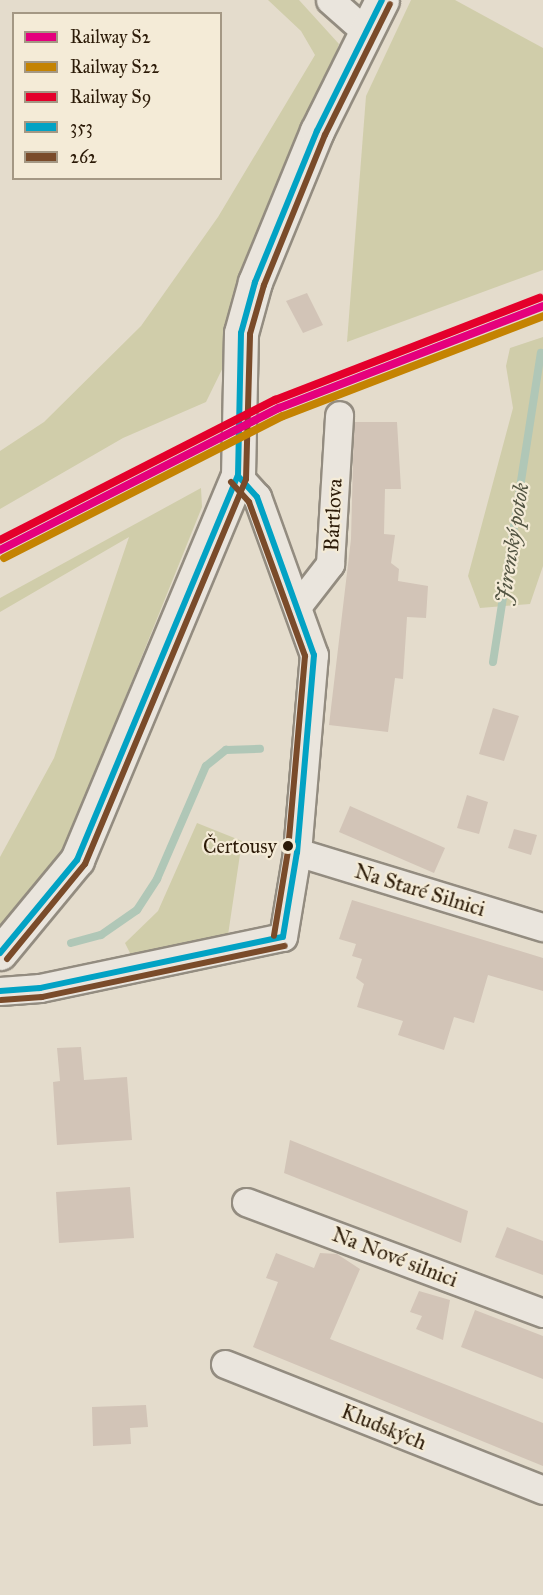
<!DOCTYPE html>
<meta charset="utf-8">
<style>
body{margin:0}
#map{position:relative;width:543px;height:1595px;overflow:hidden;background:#e4dccc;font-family:"IM FELL Great Primer",serif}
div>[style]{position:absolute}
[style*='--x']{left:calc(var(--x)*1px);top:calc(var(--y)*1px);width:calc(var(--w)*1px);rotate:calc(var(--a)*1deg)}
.green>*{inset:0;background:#d0cdaa}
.stream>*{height:8px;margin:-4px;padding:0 4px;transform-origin:4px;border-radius:4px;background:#b0c7b7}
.building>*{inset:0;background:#d2c4b7}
.roads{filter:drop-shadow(2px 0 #938c80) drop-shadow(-2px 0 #938c80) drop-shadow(0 2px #938c80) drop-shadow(0 -2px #938c80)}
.street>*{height:27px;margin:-13.5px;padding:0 13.5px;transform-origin:13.5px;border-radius:13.5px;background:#eae5dd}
.secondary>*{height:33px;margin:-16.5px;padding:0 16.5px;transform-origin:16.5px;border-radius:16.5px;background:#eae5dd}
.bus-1>*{height:6px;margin:-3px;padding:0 3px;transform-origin:3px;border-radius:3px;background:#02a2c4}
.bus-2>*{height:6px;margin:-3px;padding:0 3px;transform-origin:3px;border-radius:3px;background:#7a4b2a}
.rail-1>*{height:8px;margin:-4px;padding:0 4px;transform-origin:4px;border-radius:4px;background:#e5007d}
.rail-2>*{height:8px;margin:-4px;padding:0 4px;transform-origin:4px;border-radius:4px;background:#c48302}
.rail-3>*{height:8px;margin:-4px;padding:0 4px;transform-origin:4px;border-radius:4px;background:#e4002b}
.dots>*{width:16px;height:16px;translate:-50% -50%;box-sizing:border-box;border:3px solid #f4ebd7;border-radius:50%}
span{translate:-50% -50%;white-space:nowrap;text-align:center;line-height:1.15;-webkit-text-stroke:4.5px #f4ebd7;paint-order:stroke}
.bus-label{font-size:20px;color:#2c1b08}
.right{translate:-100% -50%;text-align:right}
.street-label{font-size:21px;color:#2c1b08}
.water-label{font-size:22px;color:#525442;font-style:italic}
.legend{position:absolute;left:12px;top:12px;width:210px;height:168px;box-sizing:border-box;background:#f4ebd7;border:2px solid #a49884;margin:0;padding:8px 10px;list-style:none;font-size:18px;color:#2c1b08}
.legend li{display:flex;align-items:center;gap:12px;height:30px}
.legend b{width:30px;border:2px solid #a49884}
</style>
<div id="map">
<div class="green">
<div style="clip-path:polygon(268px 0,299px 0,339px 44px,232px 349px,206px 402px,123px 438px,0 509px,0 451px,44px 422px,141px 326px,218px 217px,315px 55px,301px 31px)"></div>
<div style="clip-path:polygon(411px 0,455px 0,543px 48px,543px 270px,347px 342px,366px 96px)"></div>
<div style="clip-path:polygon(543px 337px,543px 566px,530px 604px,480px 608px,468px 576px,513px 408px,506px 366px,510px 348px)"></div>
<div style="clip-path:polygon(201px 488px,202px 507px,63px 852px,0 930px,0 857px,54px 758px,129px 537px,0 612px,0 598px)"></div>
<div style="clip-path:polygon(197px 823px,242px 841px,228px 935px,131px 955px,125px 943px,158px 911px)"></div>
</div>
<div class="stream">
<div style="--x:493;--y:662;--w:313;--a:-81.2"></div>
<div style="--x:71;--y:943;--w:31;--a:-15"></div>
<div style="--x:101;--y:935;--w:44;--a:-34.8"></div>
<div style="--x:137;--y:910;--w:37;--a:-57"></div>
<div style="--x:157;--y:879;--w:123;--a:-66.6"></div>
<div style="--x:206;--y:766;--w:26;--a:-39"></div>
<div style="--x:226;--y:750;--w:34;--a:-2"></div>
</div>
<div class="building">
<div style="clip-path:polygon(307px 293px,323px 325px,303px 333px,286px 301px)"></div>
<div style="clip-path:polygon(354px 422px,397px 422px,401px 489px,385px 489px,384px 534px,395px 535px,391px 563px,399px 569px,398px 581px,428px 586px,426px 618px,407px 617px,403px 679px,395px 678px,388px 732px,329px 725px,351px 539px)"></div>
<div style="clip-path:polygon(493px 708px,519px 716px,504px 761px,479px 754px)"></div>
<div style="clip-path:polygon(467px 795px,488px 802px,479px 834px,457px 828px)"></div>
<div style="clip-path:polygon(350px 806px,445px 848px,434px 873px,339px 832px)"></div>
<div style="clip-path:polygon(514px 829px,537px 835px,531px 855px,508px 848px)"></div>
<div style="clip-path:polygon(352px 900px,543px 958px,543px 991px,488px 975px,474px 1023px,454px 1017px,444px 1050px,398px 1035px,403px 1021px,357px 1007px,364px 984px,356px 978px,362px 959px,352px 956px,356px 944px,339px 939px)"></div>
<div style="clip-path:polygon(81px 1047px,84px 1080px,127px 1077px,132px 1140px,57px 1145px,53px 1082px,60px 1081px,57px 1048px)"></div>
<div style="clip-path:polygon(290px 1140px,468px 1211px,461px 1243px,284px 1173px)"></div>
<div style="clip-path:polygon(130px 1187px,134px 1238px,59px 1243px,56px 1192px)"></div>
<div style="clip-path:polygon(507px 1227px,543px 1241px,543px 1275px,495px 1257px)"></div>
<div style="clip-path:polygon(276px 1253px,314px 1268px,320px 1253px,337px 1254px,360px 1269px,330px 1339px,543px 1423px,543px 1466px,253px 1347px,278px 1282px,266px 1278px)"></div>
<div style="clip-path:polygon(419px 1291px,450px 1300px,443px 1340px,416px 1329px,422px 1316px,410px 1312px)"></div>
<div style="clip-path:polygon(475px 1310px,543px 1336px,543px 1379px,461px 1347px)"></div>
<div style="clip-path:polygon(146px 1405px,148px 1427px,130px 1428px,131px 1444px,93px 1446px,92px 1407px)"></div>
</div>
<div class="roads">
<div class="street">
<div style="--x:330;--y:0;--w:47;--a:41.5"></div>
<div style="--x:299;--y:604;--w:51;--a:-52.2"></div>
<div style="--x:330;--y:564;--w:149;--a:-86.5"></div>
<div style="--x:297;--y:852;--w:257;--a:17"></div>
<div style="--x:0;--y:991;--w:40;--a:-4.3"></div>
<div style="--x:40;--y:988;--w:248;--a:-11.9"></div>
<div style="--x:283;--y:937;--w:86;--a:-80.6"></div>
<div style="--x:297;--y:852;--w:198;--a:-85.1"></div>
<div style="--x:314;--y:655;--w:168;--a:-109.8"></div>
<div style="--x:257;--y:497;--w:28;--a:-132"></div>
<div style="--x:246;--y:1202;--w:317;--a:20.5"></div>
<div style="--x:225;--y:1364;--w:342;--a:21.6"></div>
</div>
<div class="secondary">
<div style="--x:0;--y:953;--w:121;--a:-50.4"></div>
<div style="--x:77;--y:860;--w:416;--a:-67.3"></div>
<div style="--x:238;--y:476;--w:143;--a:-88.8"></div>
<div style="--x:241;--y:333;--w:53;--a:-74.6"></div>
<div style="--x:255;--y:282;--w:163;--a:-67.7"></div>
<div style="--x:317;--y:131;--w:146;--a:-63.6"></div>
</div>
</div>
<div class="bus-1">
<div style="--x:238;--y:476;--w:28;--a:48"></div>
<div style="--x:257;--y:497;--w:168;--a:70.2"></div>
<div style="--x:314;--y:655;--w:198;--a:94.9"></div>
<div style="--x:297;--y:852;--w:86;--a:99.4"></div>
<div style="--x:0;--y:953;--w:121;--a:-50.4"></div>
<div style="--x:77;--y:860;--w:416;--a:-67.3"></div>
<div style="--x:238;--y:476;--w:143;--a:-88.8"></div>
<div style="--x:241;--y:333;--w:53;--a:-74.6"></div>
<div style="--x:255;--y:282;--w:163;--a:-67.7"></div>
<div style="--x:317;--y:131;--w:146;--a:-63.6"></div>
<div style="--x:0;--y:991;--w:40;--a:-4.3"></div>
<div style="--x:40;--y:988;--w:248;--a:-11.9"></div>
</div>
<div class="bus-2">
<div style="--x:231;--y:482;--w:27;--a:48"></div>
<div style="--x:249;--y:502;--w:164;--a:70"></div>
<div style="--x:305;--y:656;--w:196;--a:95"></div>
<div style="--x:288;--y:851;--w:86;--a:99.4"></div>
<div style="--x:7;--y:959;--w:123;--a:-50.6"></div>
<div style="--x:85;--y:864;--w:417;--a:-67.3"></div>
<div style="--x:246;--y:479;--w:145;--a:-88.4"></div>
<div style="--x:250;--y:334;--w:51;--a:-74.1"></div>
<div style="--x:264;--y:285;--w:162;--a:-67.9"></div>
<div style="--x:325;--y:135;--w:146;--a:-63.6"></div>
<div style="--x:1;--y:1000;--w:41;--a:-4.2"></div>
<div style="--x:42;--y:997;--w:248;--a:-11.9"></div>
</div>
<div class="rail-1">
<div style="--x:0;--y:550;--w:313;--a:-27"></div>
<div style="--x:279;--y:408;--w:283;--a:-21.1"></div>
</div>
<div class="rail-2">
<div style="--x:4;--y:558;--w:313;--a:-27"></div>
<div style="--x:283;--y:416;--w:279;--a:-21"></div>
</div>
<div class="rail-3">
<div style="--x:0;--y:540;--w:309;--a:-27"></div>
<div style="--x:275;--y:400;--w:284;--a:-21.1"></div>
</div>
<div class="dots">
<div style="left:288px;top:846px;background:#2c1b08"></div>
</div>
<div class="bus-label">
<span class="right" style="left:277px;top:846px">Čertousy</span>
</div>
<div class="street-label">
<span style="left:333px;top:515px;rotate:-87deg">Bártlova</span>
<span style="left:420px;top:890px;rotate:17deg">Na Staré Silnici</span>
<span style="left:395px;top:1257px;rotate:21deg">Na Nové silnici</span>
<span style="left:384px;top:1427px;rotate:22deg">Kludských</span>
</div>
<div class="water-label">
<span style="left:512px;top:543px;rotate:-81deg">Jirenský potok</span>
</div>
<ul class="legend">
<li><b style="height:8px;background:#e5007d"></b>Railway S2</li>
<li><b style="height:8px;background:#c48302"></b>Railway S22</li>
<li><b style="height:8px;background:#e4002b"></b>Railway S9</li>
<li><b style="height:8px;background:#02a2c4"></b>353</li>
<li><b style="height:8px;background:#7a4b2a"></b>262</li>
</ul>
</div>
